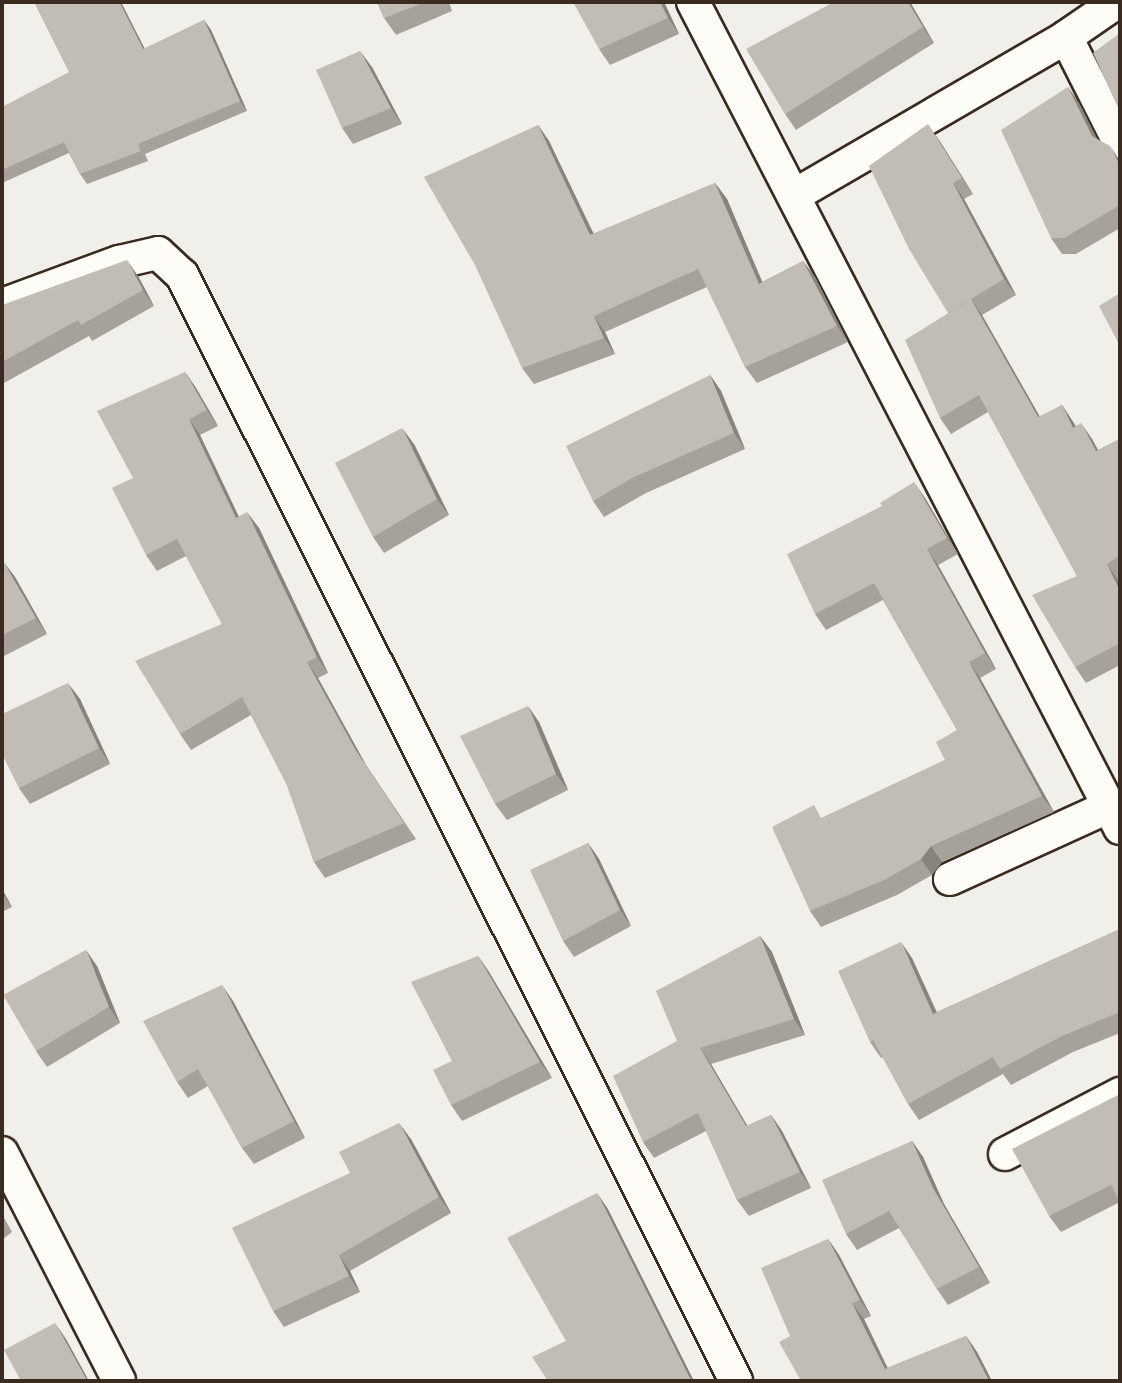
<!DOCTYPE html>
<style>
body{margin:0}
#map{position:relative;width:1122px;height:1383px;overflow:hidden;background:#f1efea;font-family:Pangolin,sans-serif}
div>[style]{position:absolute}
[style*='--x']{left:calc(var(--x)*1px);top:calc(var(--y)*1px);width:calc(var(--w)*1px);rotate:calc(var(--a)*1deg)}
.roads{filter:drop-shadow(2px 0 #3b2a1e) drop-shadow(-2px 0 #3b2a1e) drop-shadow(0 2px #3b2a1e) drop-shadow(0 -2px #3b2a1e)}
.minor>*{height:32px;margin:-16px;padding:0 16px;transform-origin:16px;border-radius:16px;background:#fdfcf7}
.wall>*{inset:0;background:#a6a29b}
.shaded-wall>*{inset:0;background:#87847e}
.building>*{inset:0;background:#c1bcb4}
span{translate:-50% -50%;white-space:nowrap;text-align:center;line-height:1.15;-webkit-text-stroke:6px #fdfcf7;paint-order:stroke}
.frame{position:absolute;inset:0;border:4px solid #3b2a1e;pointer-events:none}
</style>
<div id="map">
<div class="roads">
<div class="minor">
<div style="--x:693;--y:2;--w:930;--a:62.66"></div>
<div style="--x:1066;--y:37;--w:120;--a:63.2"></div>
<div style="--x:795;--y:195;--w:314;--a:-30.2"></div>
<div style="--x:1066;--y:37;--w:62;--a:-34.5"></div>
<div style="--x:2;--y:305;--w:125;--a:-20.2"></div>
<div style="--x:119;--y:262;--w:40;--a:-13"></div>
<div style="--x:158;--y:253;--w:33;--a:43"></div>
<div style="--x:182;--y:275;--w:1237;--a:63.39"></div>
<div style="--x:950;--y:879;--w:176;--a:-24.5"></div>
<div style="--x:2;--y:1153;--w:256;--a:62.8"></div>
<div style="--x:1005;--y:1154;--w:130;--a:-27.6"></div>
</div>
</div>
<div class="wall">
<div style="clip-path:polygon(377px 2px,449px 2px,452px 11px,396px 35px,384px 18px)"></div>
<div style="clip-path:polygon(664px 2px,679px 34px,610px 65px,599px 49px)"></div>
<div style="clip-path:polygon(910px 2px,934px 43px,796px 130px,785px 114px,832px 3px)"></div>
<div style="clip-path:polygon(204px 20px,211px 30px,247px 111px,145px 154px,148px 161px,87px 184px,80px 174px,69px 153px,2px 183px,2px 107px,145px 49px)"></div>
<div style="clip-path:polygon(372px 67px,402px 124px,353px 144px,342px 128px)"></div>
<div style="clip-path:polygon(1068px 87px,1079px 103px,1097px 139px,1120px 161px,1120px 228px,1076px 254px,1062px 254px,1051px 238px)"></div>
<div style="clip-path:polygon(538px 125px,549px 141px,593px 234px,715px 183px,727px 199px,762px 282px,803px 261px,815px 277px,848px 342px,757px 383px,745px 367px,707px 287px,605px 332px,615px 354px,534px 384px,522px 368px)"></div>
<div style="clip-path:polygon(939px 140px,973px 194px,964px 199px,1016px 295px,982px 315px,1040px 417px,1062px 405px,1076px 426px,1092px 439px,1098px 450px,1120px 439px,1120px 579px,1118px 580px,1120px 585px,1120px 665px,1086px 683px,1075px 667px,1077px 576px,988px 412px,951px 434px,940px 418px,948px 313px)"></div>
<div style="clip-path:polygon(138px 276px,154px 306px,92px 341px,89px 336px,2px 384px,2px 305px)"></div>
<div style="clip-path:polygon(185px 372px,196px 388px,218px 426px,200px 435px,239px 517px,259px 528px,328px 673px,318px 678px,366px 765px,416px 839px,325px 878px,314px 862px,287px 785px,251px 715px,191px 750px,180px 734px,222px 624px,186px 556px,157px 571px,146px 555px,133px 478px)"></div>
<div style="clip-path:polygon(710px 375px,721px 391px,745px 449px,646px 493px,604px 517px,593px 501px)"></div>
<div style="clip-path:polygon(414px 444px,449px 515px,384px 553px,373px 537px)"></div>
<div style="clip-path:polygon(925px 498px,958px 554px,938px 565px,996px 669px,980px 678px,1054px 812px,942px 862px,932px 875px,897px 895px,821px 927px,810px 911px,823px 818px,945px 760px,957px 730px,883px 600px,826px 630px,815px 614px)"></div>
<div style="clip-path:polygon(2px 562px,15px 577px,47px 634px,2px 657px)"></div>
<div style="clip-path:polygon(80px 699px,110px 764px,30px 804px,19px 788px)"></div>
<div style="clip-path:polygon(539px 722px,568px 790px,507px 820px,495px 804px)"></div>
<div style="clip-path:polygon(588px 843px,599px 859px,631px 926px,574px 957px,563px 941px)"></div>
<div style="clip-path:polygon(2px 889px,12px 907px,2px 912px)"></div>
<div style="clip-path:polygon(1120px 929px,1120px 1033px,1073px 1052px,1011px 1085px,1003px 1074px,919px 1120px,908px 1104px,883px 1057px,881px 1058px,870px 1042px,912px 958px,937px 1012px)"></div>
<div style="clip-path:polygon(760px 936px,772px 952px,805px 1035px,711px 1064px,747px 1126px,771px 1115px,782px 1131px,811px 1188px,749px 1216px,737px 1200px,706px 1131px,654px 1158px,643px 1142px,677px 1041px)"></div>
<div style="clip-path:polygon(478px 956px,489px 972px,552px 1078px,462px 1121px,451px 1105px,452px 1061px)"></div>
<div style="clip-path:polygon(97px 966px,120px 1023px,47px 1067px,36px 1051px)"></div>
<div style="clip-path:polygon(233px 1001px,305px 1138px,254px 1164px,242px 1148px,208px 1086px,188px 1098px,177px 1082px)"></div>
<div style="clip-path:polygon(1120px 1094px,1120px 1202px,1061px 1232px,1049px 1216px)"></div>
<div style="clip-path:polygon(411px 1139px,451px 1213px,350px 1271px,360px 1292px,284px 1327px,273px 1311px,350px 1173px)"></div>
<div style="clip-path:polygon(912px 1141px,923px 1157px,944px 1204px,990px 1283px,948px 1305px,937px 1289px,899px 1228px,857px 1250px,846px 1234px)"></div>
<div style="clip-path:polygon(2px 1214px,12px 1232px,2px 1240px)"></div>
<div style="clip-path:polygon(828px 1239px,839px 1255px,871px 1316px,864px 1319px,887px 1368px,966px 1336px,977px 1352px,992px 1381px,801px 1381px,790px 1336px)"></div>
</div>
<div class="shaded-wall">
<div style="clip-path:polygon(119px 2px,121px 2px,150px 59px,143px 49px)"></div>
<div style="clip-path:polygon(660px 2px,664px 2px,679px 34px,668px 18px)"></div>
<div style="clip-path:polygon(908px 2px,910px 2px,934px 43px,923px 27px)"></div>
<div style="clip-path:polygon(204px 20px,211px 30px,247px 111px,240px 101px)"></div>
<div style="clip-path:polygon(360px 51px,372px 67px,402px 124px,391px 108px)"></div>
<div style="clip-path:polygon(1068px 87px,1079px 103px,1104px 152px,1092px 136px)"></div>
<div style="clip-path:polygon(928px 124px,939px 140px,973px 194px,962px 178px)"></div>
<div style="clip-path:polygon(538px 125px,549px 141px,602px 251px,590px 235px)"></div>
<div style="clip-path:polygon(1110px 146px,1120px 161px,1120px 166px)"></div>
<div style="clip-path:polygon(715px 183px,727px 199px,770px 300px,759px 284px)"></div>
<div style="clip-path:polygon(953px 183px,964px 199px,1016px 295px,1004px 279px)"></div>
<div style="clip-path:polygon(127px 260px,138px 276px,154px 306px,143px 290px)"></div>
<div style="clip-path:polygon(803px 261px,815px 277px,848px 342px,837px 326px)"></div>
<div style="clip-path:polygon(971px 299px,982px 315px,1049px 433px,1038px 417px)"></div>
<div style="clip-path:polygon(594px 316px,605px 332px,615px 354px,604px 338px)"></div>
<div style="clip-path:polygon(185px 372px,196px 388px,218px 426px,207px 410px)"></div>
<div style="clip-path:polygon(710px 375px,721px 391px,745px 449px,734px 433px)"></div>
<div style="clip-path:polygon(1062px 405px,1073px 422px,1084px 444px,1073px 428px)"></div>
<div style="clip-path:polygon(189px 419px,200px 435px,247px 534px,236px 518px)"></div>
<div style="clip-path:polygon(1081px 423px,1092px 439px,1107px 467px,1096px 451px)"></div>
<div style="clip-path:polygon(402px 428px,414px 444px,449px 515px,437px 499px)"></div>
<div style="clip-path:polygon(914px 482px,925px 498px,958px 554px,947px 538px)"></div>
<div style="clip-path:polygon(247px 512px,259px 528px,328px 673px,317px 657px)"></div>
<div style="clip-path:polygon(927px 549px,938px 565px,996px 669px,985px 653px)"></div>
<div style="clip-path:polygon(3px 561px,15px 577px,47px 634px,36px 618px)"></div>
<div style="clip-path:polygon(1107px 564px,1118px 580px,1120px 585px,1120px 591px)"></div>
<div style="clip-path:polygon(307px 662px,318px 678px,366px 765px,416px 839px,355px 749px)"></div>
<div style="clip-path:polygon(969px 662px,980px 678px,1054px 812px,1042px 796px)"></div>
<div style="clip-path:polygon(68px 683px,80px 699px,110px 764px,99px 748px)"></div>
<div style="clip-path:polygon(528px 706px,539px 722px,568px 790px,556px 774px)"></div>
<div style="clip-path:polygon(588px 843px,599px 859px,631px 926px,620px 910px)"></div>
<div style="clip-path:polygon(931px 846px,942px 862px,932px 875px,921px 859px)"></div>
<div style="clip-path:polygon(2px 889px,12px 907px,2px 893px)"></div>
<div style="clip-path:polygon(760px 936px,772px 952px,805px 1035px,794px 1019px)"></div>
<div style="clip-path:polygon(901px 942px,912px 958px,944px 1030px,933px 1014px)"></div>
<div style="clip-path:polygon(86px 950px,97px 966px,120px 1023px,109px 1007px)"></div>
<div style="clip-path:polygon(478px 956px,489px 972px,552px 1078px,540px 1062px)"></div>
<div style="clip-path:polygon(222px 985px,233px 1001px,305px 1138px,294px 1121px)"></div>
<div style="clip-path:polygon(700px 1048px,711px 1064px,757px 1142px,746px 1126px)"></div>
<div style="clip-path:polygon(771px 1115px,782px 1131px,811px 1188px,800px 1172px)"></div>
<div style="clip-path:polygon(399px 1123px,411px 1139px,451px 1213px,439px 1197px)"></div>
<div style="clip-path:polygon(912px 1141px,923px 1157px,944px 1204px,990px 1283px,979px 1267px,933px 1188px)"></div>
<div style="clip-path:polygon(597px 1193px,608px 1209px,694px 1381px,691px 1381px)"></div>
<div style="clip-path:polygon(828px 1239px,839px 1255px,871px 1316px,860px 1300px)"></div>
<div style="clip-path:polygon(339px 1255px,350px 1271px,360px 1292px,349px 1276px)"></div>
<div style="clip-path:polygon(852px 1303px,864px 1319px,894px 1381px,885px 1369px)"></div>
<div style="clip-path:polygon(55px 1323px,66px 1339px,89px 1381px,87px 1381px)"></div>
<div style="clip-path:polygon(966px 1336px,977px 1352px,992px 1381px,989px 1381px)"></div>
</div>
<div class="building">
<div style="clip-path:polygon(34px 2px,119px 2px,143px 49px,204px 20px,240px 101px,138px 144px,141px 151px,80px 174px,64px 142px,2px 170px,2px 107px,69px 72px)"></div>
<div style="clip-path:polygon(377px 2px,425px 2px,384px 18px)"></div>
<div style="clip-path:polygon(573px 2px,660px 2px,668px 18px,599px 49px)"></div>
<div style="clip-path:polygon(831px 2px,908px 2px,923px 27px,785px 114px,746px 49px,832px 3px)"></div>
<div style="clip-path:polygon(1120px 33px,1120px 112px,1093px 53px)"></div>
<div style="clip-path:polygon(360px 51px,391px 108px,342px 128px,316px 70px)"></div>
<div style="clip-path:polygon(1068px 87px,1092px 136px,1110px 146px,1120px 166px,1120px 205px,1064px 238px,1051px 238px,1001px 130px)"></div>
<div style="clip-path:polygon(928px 124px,962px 178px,953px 183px,1004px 279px,948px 313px,909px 249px,869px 166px)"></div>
<div style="clip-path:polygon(538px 125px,590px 235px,715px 183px,759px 284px,803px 261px,837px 326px,745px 367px,698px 269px,594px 316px,604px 338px,522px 368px,475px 265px,424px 177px)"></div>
<div style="clip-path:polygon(127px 260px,143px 290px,81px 325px,78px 320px,2px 362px,2px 305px)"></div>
<div style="clip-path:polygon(1120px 293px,1120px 346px,1099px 306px)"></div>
<div style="clip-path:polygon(971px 299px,1038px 417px,1062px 405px,1073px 428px,1081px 423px,1096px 451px,1120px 439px,1120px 555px,1107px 564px,1120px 591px,1120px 643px,1075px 667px,1032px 595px,1077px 576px,979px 395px,940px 418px,905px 340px)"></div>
<div style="clip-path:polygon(185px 372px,207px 410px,189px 419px,236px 518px,247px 512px,317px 657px,307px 662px,355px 749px,404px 823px,314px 862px,287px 785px,242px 697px,180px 734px,135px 661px,222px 624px,177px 539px,146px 555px,112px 488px,133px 478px,97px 411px)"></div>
<div style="clip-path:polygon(710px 375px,734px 433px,634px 477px,593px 501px,566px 446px)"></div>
<div style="clip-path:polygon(402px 428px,437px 499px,373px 537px,335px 463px)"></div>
<div style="clip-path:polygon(914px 482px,947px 538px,927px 549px,985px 653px,969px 662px,1042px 796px,931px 846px,921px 859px,886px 879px,810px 911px,772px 827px,814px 805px,821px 818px,945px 760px,936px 742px,957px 730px,874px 583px,815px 614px,787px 554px,882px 506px,880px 503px)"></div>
<div style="clip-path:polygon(3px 561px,36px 618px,2px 635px,2px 562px)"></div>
<div style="clip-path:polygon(68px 683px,99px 748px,19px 788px,2px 754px,2px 714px)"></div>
<div style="clip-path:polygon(528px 706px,556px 774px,495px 804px,460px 736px)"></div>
<div style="clip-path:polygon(588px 843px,620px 910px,563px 941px,530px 870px)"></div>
<div style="clip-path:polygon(1120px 929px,1120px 1012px,1062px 1036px,1000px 1069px,993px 1057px,908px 1104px,873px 1040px,870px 1042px,838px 971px,901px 942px,933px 1014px)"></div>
<div style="clip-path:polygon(760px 936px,794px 1019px,700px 1048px,746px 1126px,771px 1115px,800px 1172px,737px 1200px,698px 1113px,643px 1142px,613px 1076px,677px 1041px,656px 991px)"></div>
<div style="clip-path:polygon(86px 950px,109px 1007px,36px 1051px,3px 995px)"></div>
<div style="clip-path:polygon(478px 956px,540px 1062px,451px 1105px,433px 1070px,452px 1061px,411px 982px)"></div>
<div style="clip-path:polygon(222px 985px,294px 1121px,242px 1148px,198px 1069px,177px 1082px,143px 1021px)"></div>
<div style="clip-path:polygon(1120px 1094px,1120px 1202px,1111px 1185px,1049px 1216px,1012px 1149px)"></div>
<div style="clip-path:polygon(399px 1123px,439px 1197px,339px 1255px,349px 1276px,273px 1311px,232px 1228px,350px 1173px,339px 1152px)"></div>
<div style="clip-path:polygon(912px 1141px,933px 1188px,979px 1267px,937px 1289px,889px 1211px,846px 1234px,822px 1180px)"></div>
<div style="clip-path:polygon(597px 1193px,691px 1381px,548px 1381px,532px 1357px,566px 1341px,507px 1238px)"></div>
<div style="clip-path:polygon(828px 1239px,860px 1300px,852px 1303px,885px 1369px,966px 1336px,989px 1381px,801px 1381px,779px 1342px,790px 1336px,761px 1268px)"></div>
<div style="clip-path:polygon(55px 1323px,87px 1381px,21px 1381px,4px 1350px)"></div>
</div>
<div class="frame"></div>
</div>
